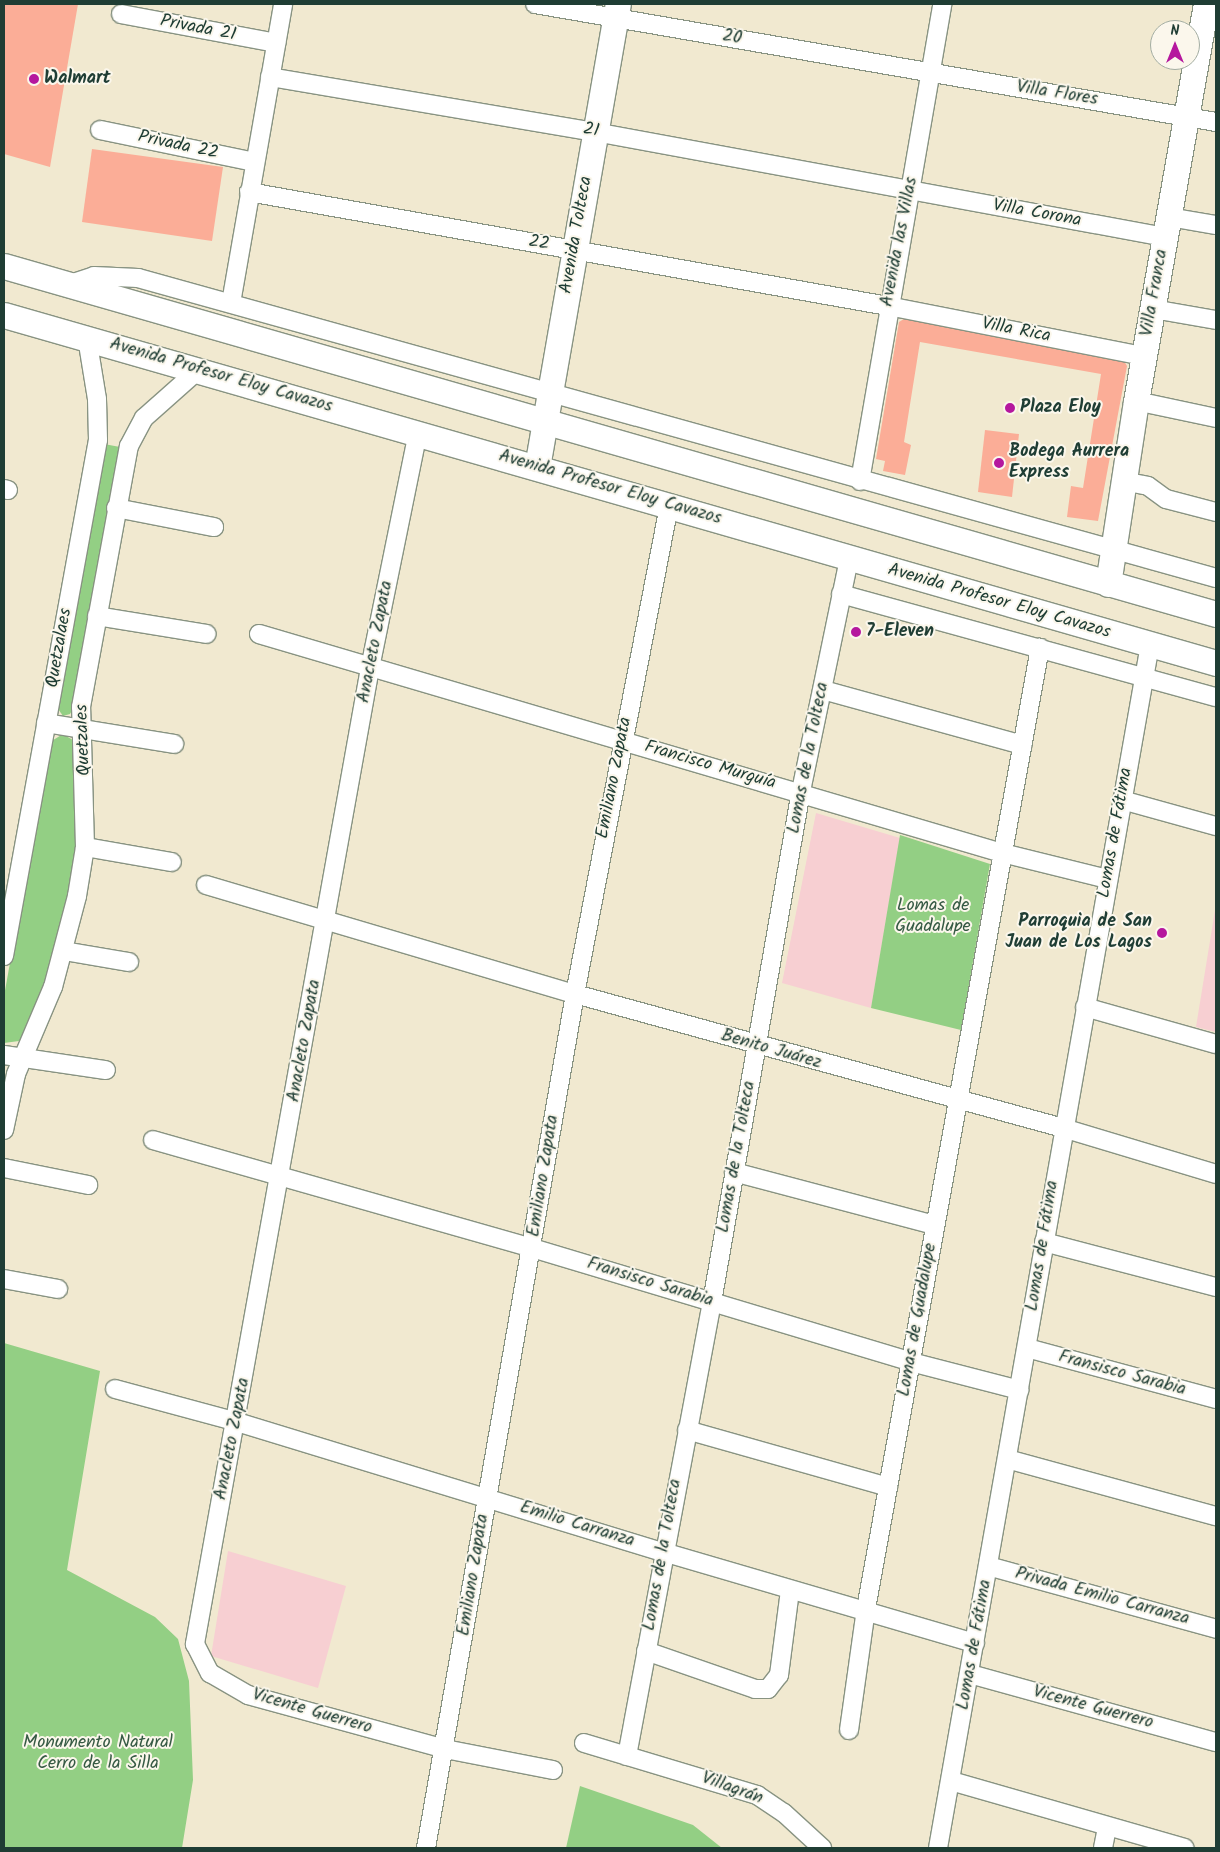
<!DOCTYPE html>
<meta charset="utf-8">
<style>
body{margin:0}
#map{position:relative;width:1220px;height:1852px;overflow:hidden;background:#f1e9d0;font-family:Kalam,sans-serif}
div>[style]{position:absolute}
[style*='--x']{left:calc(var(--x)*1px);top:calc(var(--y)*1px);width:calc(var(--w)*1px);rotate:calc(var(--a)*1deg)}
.built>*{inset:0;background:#f7cfd2}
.green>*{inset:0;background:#93cf84}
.building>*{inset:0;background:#fbad97}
.roads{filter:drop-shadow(1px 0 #889382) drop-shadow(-1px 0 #889382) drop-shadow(0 1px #889382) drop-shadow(0 -1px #889382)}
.street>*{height:18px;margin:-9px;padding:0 9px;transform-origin:9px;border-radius:9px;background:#fff}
.secondary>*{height:25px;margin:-12.5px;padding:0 12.5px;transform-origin:12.5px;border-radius:12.5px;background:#fff}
.dots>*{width:14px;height:14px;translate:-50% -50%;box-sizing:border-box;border:2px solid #fbf7ec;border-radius:50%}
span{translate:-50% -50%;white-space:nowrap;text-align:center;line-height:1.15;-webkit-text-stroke:4px #fbf7ec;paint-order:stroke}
.street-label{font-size:18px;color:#1f3d34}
.poi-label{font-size:18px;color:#1f3d34;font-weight:700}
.left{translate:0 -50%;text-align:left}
.right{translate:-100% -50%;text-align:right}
.park-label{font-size:18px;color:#365a44}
.frame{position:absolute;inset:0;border:5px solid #1f3d34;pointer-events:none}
.north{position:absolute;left:1150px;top:20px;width:50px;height:50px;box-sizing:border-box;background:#fbf7ec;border:1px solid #a3ada2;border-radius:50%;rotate:0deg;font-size:14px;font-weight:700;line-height:20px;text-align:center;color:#1f3d34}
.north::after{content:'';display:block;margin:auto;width:18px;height:22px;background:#b5179e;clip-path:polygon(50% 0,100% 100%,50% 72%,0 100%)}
</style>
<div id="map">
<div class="built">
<div style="clip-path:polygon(816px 813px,900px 838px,871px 1008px,782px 983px)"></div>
<div style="clip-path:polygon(1216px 904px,1216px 1032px,1196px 1027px)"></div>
<div style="clip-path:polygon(228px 1551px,346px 1586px,318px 1688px,211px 1656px)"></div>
</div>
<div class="green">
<div style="clip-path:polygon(104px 444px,120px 447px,74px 707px,70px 714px,63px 716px,56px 706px)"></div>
<div style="clip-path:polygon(63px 734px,76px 742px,77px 850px,69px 899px,44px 986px,24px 1035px,19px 1041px,4px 1043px,4px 996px,50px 742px)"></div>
<div style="clip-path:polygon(900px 835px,990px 864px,961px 1030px,871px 1008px)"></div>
<div style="clip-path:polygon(4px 1343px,100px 1371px,67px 1570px,155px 1617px,178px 1639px,189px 1681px,193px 1780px,182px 1848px,4px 1848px)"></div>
<div style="clip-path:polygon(580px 1786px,693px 1825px,722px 1848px,566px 1848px)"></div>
</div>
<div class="building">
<div style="clip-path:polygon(4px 4px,78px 4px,50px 167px,4px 154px)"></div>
<div style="clip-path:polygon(92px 149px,223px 167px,212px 241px,82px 222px)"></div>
<div style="clip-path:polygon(907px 317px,1121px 356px,1127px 366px,1098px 521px,1067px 517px,1071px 486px,1083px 488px,1101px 374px,920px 342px,904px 442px,911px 445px,905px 475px,883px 471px,885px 461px,876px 459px,899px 322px)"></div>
<div style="clip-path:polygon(985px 430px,1019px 434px,1012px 497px,978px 492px)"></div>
</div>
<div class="roads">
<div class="street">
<div style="--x:535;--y:4;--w:691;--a:9.83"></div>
<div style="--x:121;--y:14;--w:158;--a:10.6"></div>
<div style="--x:270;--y:77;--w:330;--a:9.6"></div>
<div style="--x:595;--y:132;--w:580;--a:10.44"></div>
<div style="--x:100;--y:130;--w:158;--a:11.7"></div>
<div style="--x:249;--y:192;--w:649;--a:10.12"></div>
<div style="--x:888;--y:306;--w:261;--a:11.1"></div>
<div style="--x:1169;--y:217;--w:48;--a:9.7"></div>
<div style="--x:67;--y:285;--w:28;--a:-18"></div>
<div style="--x:94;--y:276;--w:44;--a:2.6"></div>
<div style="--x:138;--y:278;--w:1119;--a:15.55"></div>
<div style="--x:231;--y:303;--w:303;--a:-80.1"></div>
<div style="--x:1153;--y:309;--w:64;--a:9.9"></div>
<div style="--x:1136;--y:401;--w:82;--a:12"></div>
<div style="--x:418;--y:432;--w:241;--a:101.5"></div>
<div style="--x:370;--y:668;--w:992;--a:100.17"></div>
<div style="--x:195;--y:1644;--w:33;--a:63"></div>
<div style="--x:210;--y:1673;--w:44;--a:30.1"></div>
<div style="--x:248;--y:1695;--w:204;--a:15.3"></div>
<div style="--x:445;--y:1749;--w:110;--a:11"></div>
<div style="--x:860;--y:481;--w:484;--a:-80.2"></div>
<div style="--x:1123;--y:481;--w:25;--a:11"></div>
<div style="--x:1148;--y:486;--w:22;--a:36"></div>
<div style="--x:1166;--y:499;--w:52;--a:14.6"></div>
<div style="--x:4;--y:489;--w:4;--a:14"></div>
<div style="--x:116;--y:508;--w:100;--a:11"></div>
<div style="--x:841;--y:594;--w:389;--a:15.4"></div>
<div style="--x:97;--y:616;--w:111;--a:9.3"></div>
<div style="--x:259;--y:634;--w:775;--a:16.42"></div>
<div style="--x:1002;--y:853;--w:109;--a:13.8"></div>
<div style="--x:823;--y:690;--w:207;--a:15.4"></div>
<div style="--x:46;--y:723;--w:130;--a:9.3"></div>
<div style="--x:1122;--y:800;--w:98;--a:15.5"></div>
<div style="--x:85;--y:847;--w:88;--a:9.8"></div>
<div style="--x:206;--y:885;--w:385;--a:16.5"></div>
<div style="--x:575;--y:994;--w:506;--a:15.35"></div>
<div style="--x:1063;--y:1128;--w:160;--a:16.7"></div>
<div style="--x:64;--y:951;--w:66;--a:9.6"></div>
<div style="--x:4;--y:956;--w:524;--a:-79.68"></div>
<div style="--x:98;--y:440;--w:41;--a:-91.4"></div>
<div style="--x:97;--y:399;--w:62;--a:-99.3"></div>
<div style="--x:1085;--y:1007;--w:136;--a:15.8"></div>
<div style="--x:4;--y:1055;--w:103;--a:8.4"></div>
<div style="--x:4;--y:1130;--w:57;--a:-77.9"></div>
<div style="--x:16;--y:1074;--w:95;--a:-67"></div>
<div style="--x:53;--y:987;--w:94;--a:-75.2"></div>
<div style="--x:77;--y:896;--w:50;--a:-80.7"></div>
<div style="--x:85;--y:847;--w:140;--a:-91.6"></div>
<div style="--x:81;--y:707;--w:265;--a:-79.6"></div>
<div style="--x:129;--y:446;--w:32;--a:-62"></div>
<div style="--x:144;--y:418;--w:72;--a:-41.6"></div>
<div style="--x:153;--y:1140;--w:394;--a:15.9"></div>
<div style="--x:532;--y:1248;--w:396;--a:16.7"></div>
<div style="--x:911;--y:1362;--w:112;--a:14.5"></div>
<div style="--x:4;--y:1168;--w:86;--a:11.4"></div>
<div style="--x:734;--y:1172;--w:207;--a:14.8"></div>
<div style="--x:1044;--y:1242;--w:178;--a:14.7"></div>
<div style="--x:4;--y:1279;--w:55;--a:10.5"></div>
<div style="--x:1027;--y:1348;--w:196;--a:15.1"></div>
<div style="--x:115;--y:1389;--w:126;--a:15.1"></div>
<div style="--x:237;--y:1422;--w:445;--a:17"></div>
<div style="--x:663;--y:1552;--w:325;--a:16.3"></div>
<div style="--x:687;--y:1430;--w:209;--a:15.8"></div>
<div style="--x:1007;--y:1459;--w:217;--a:15.3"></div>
<div style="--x:988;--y:1566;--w:237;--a:15.4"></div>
<div style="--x:646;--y:1651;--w:115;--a:19.2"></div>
<div style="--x:755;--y:1689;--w:13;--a:0"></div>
<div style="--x:768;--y:1689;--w:18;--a:-52"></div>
<div style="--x:779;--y:1675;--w:86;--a:-82.6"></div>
<div style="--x:970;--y:1674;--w:255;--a:15.5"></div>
<div style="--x:849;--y:1730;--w:122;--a:-82"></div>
<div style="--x:866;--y:1609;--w:977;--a:-79.74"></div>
<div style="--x:584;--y:1743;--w:181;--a:16.7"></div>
<div style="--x:757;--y:1795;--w:32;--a:34"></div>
<div style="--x:784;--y:1813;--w:52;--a:42.6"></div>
<div style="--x:627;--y:1756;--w:462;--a:-79.4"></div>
<div style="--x:712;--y:1302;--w:519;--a:-80.12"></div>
<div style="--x:801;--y:791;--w:237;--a:-78.3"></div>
<div style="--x:951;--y:1781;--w:243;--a:16"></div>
<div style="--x:426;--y:1848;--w:867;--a:-80.1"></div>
<div style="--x:575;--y:994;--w:498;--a:-79.1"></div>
<div style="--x:938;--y:1848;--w:1222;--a:-80.01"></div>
<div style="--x:1103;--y:1848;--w:20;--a:-79"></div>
</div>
<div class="secondary">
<div style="--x:4;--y:266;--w:1261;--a:16.02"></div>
<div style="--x:4;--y:315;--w:1261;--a:16.02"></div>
<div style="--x:537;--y:467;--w:470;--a:-80.1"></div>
<div style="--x:1108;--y:584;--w:185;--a:-81.3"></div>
<div style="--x:1136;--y:401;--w:403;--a:-80"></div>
</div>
</div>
<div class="dots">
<div style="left:34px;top:79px;background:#b5179e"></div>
<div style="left:1010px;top:408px;background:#b5179e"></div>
<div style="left:999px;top:463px;background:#b5179e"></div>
<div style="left:856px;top:632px;background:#b5179e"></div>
<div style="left:1162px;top:933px;background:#b5179e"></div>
</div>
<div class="street-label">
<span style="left:198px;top:29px;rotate:11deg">Privada 21</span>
<span style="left:732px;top:38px;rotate:10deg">20</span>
<span style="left:1057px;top:94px;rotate:9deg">Villa Flores</span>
<span style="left:591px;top:131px;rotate:10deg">21</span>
<span style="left:178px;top:146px;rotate:12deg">Privada 22</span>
<span style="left:1037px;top:214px;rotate:10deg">Villa Corona</span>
<span style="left:577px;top:235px;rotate:-80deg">Avenida Tolteca</span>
<span style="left:900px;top:242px;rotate:-79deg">Avenida las Villas</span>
<span style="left:539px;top:244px;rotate:10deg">22</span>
<span style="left:1155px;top:293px;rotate:-80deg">Villa Franca</span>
<span style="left:1016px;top:331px;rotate:11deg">Villa Rica</span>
<span style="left:221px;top:376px;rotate:16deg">Avenida Profesor Eloy Cavazos</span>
<span style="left:610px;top:488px;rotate:16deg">Avenida Profesor Eloy Cavazos</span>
<span style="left:999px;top:602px;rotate:16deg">Avenida Profesor Eloy Cavazos</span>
<span style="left:376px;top:642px;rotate:-79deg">Anacleto Zapata</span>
<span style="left:60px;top:648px;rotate:-80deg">Quetzalaes</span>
<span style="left:84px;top:740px;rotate:-92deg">Quetzales</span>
<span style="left:809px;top:758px;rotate:-79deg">Lomas de la Tolteca</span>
<span style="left:710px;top:766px;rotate:16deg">Francisco Murguía</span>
<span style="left:615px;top:778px;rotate:-79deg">Emiliano Zapata</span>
<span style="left:1116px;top:833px;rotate:-80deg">Lomas de Fátima</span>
<span style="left:305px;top:1041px;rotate:-80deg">Anacleto Zapata</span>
<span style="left:771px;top:1050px;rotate:16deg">Benito Juárez</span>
<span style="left:737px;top:1157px;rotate:-80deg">Lomas de la Tolteca</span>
<span style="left:544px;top:1176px;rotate:-81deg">Emiliano Zapata</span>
<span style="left:1043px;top:1246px;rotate:-81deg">Lomas de Fátima</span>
<span style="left:650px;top:1283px;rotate:17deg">Fransisco Sarabia</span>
<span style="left:918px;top:1320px;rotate:-80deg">Lomas de Guadalupe</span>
<span style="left:1122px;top:1374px;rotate:15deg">Fransisco Sarabia</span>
<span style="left:233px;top:1439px;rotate:-79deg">Anacleto Zapata</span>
<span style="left:577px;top:1525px;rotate:17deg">Emilio Carranza</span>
<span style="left:663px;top:1555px;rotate:-80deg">Lomas de la Tolteca</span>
<span style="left:474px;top:1575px;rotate:-81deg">Emiliano Zapata</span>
<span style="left:1102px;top:1597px;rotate:15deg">Privada Emilio Carranza</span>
<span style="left:975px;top:1645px;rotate:-80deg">Lomas de Fátima</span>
<span style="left:1093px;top:1708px;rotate:15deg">Vicente Guerrero</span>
<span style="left:312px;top:1712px;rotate:16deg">Vicente Guerrero</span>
<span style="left:732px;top:1789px;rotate:20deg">Villagrán</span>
</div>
<div class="poi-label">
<span class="left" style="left:44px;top:79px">Walmart</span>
<span class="left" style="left:1020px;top:408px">Plaza Eloy</span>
<span class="left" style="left:1009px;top:463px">Bodega Aurrera<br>Express</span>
<span class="left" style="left:866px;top:632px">7-Eleven</span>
<span class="right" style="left:1152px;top:933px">Parroquia de San<br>Juan de Los Lagos</span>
</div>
<div class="park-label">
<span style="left:933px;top:917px">Lomas de<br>Guadalupe</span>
<span style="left:98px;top:1754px">Monumento Natural<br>Cerro de la Silla</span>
</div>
<div class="frame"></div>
<div class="north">N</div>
</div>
